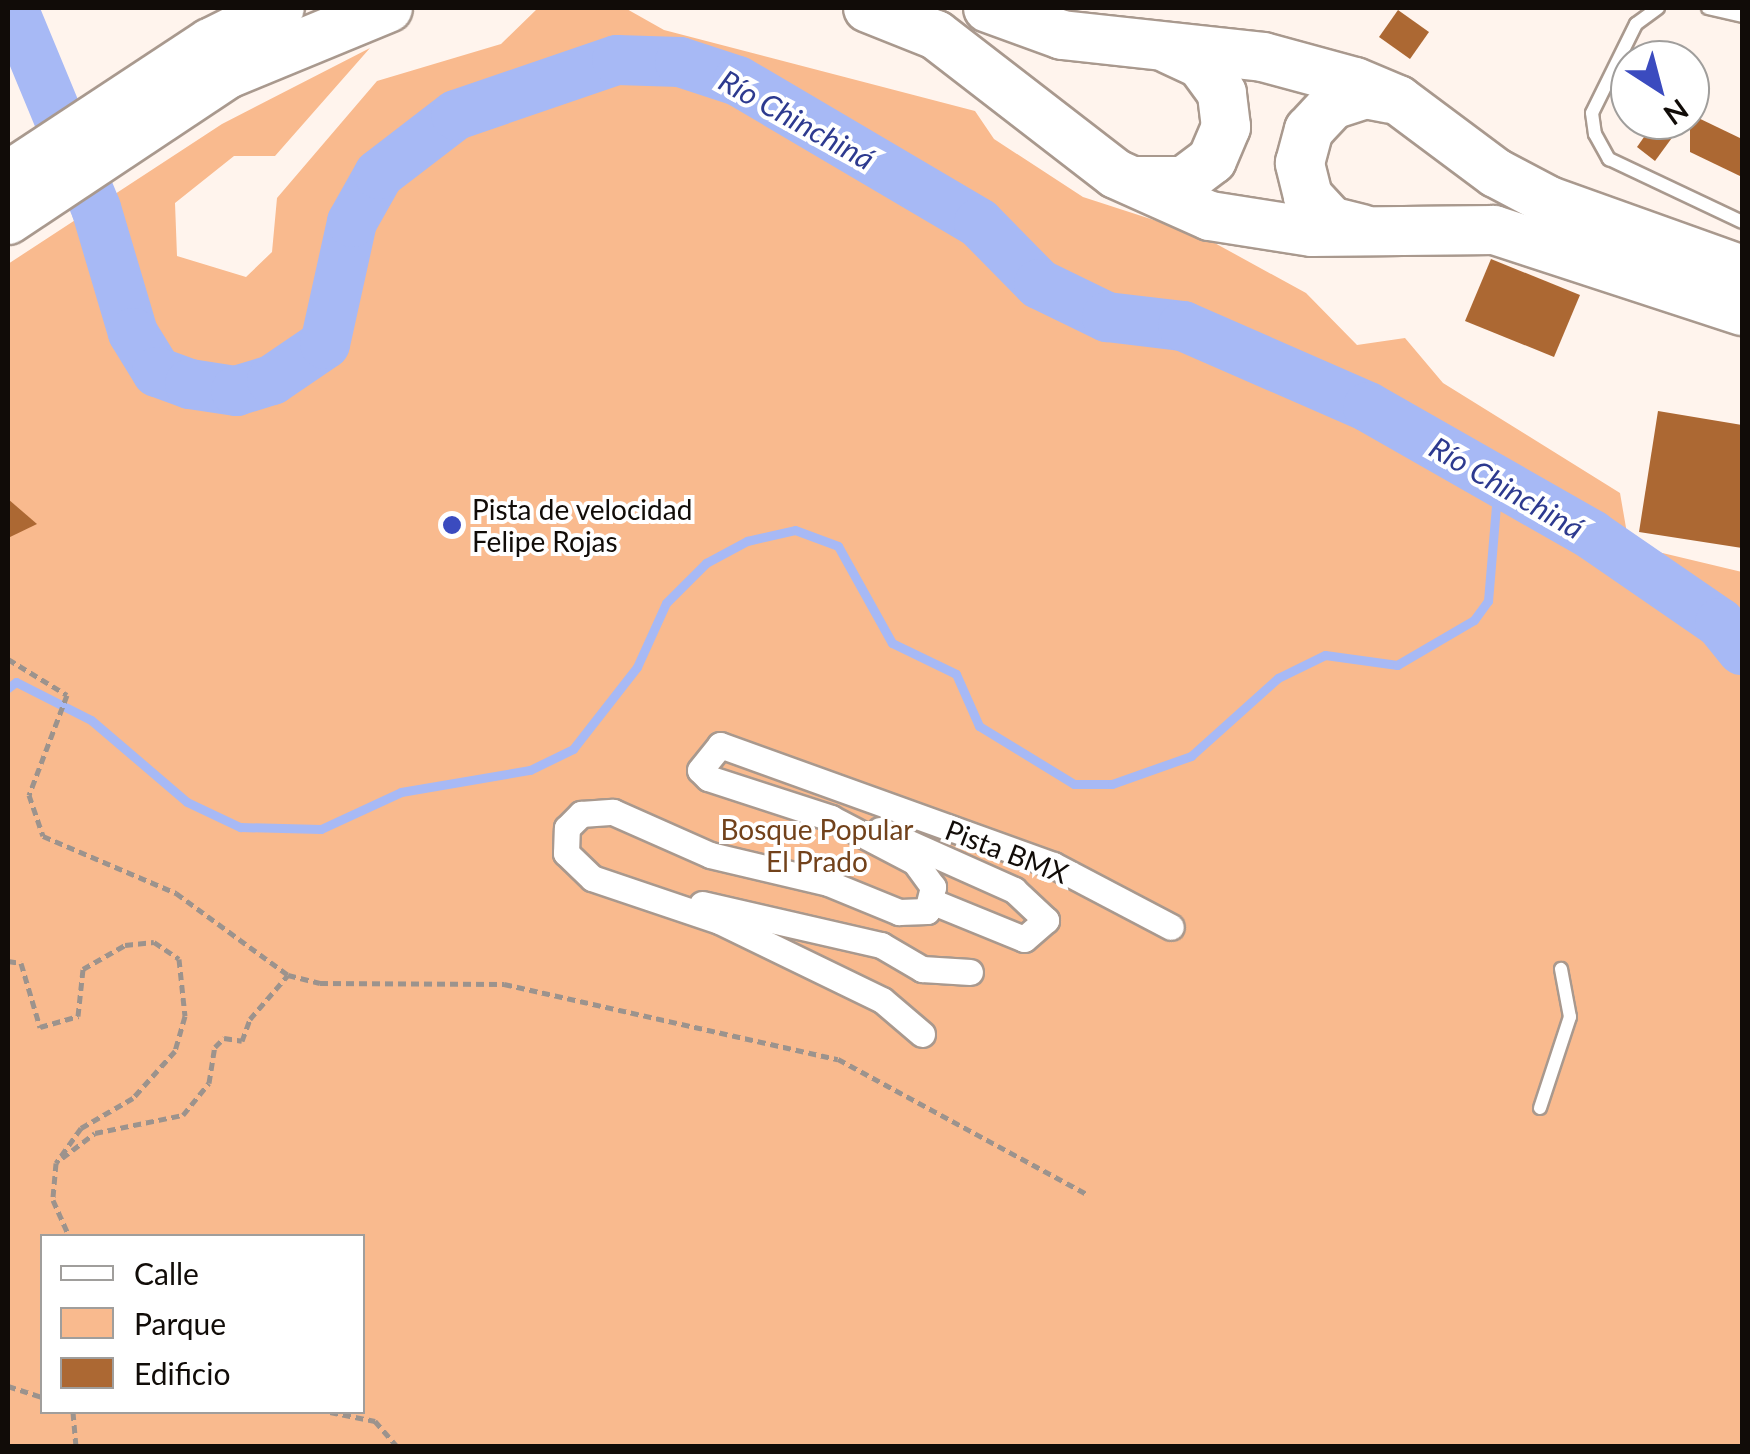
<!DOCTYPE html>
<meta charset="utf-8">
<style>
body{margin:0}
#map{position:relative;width:1750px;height:1454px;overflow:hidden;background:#fff4ed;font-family:Lato,sans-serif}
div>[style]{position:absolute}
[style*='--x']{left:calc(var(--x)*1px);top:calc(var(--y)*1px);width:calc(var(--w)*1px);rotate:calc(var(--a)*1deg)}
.green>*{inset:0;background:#f9ba8e}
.stream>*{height:9px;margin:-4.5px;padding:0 4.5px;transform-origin:4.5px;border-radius:4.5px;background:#a7b9f5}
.river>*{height:50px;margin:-25px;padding:0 25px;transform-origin:25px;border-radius:25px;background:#a7b9f5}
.building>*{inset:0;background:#ac6833}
.path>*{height:5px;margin-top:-2.5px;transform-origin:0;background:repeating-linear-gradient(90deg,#9c938d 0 8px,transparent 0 13px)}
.roads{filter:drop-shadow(2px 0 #a9998e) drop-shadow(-2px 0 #a9998e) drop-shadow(0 2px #a9998e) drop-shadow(0 -2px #a9998e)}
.lane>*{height:12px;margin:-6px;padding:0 6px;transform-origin:6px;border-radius:6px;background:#fff}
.street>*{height:25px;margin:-12.5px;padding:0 12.5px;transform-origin:12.5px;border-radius:12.5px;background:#fff}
.highway>*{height:48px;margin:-24px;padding:0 24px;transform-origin:24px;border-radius:24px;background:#fff}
.dots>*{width:28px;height:28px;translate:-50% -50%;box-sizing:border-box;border:5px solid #fff;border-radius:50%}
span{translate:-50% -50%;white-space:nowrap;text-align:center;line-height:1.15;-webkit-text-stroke:8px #fff;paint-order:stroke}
.poi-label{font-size:28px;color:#110c08}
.left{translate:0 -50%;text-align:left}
.park-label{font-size:28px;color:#72421b}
.street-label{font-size:28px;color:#110c08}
.water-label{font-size:30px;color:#2d3a8f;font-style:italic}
.frame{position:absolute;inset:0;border:10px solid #110c08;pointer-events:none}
.legend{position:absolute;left:40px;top:1234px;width:325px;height:180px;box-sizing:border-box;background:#fff;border:2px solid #a09e9c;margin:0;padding:12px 18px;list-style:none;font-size:30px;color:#110c08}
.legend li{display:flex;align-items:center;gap:20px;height:50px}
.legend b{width:50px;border:2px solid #a09e9c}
.north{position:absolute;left:1610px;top:40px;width:100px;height:100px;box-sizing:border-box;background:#fff;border:2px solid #a09e9c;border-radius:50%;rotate:144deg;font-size:28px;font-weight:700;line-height:40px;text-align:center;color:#110c08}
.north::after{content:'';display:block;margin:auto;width:35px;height:45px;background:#3b4bbf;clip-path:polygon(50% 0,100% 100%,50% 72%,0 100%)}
</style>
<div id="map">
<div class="green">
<div style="clip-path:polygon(evenodd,538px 8px,625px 8px,664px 30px,975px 111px,994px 139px,1083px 197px,1200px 235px,1306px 293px,1357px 345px,1405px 338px,1443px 383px,1620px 493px,1629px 545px,1742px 572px,1742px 1446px,8px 1446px,8px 264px,222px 124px,370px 48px,275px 156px,234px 156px,175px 203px,177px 256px,246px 277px,272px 252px,277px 198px,377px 81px,501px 44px,538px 8px,42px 1236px,362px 1236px,362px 1412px,42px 1412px,42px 1236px)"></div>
</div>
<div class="stream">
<div style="--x:8;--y:688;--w:10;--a:-37"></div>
<div style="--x:16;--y:682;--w:84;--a:26.9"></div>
<div style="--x:91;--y:720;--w:126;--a:40.5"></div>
<div style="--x:187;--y:802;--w:59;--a:25.3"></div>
<div style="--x:240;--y:827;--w:81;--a:1.4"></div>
<div style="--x:321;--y:829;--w:88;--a:-24.8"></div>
<div style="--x:401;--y:792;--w:131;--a:-9.7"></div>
<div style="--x:530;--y:770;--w:48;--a:-26"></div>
<div style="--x:573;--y:749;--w:104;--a:-52"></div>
<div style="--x:637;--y:667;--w:70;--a:-65.6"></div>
<div style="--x:666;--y:603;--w:57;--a:-45"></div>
<div style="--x:706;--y:563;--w:47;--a:-28.2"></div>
<div style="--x:747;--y:541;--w:49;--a:-12.9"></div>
<div style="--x:795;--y:530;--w:46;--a:20.4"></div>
<div style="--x:838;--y:546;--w:111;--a:60.9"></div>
<div style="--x:892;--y:643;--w:71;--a:25.8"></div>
<div style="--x:956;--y:674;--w:57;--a:66.1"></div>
<div style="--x:979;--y:726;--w:111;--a:31.4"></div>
<div style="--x:1074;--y:784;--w:38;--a:0"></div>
<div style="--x:1112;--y:784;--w:84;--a:-19.5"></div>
<div style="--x:1191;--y:756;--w:117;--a:-41.9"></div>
<div style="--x:1278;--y:678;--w:52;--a:-26.1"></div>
<div style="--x:1325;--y:655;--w:73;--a:7.9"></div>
<div style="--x:1397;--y:665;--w:89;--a:-30.3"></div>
<div style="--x:1474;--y:620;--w:24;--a:-54"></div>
<div style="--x:1488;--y:601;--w:118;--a:-85.2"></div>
</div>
<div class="river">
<div style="--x:13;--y:8;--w:217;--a:67.5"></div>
<div style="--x:96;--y:208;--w:130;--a:73.5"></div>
<div style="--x:133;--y:333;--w:46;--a:58.4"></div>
<div style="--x:157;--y:372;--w:35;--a:20"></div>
<div style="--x:190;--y:384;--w:47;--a:8.7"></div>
<div style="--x:236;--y:391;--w:38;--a:-17"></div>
<div style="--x:272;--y:380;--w:64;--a:-34.2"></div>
<div style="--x:325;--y:344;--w:125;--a:-77.5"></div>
<div style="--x:352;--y:222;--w:55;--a:-60.6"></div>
<div style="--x:379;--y:174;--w:97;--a:-37.5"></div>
<div style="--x:456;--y:115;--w:170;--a:-18.9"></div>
<div style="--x:617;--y:60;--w:63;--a:1.8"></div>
<div style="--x:680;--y:62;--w:61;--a:18.1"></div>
<div style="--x:738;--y:81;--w:280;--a:30.5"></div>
<div style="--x:979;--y:223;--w:86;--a:45.5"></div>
<div style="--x:1039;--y:284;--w:76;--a:25.9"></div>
<div style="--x:1107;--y:317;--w:77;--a:6.8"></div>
<div style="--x:1183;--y:326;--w:202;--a:23.6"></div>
<div style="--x:1368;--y:407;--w:258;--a:29.7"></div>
<div style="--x:1592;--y:535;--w:155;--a:34.5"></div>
<div style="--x:1720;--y:623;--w:35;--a:51"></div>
</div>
<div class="building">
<div style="clip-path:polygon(1398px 10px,1429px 32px,1410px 59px,1379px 37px)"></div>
<div style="clip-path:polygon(1690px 114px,1742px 139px,1742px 177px,1690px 152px)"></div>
<div style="clip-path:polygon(1656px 120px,1685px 120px,1655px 161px,1637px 147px)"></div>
<div style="clip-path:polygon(1491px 259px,1580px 295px,1554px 357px,1465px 321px)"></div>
<div style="clip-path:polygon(1658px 411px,1742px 425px,1742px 548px,1639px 532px)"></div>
<div style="clip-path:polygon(8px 499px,37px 524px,8px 538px)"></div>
</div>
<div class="path">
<div style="--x:8;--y:659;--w:69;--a:31.4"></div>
<div style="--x:67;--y:695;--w:107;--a:110.8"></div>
<div style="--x:29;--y:795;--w:43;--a:71.1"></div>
<div style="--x:43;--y:836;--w:145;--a:23.2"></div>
<div style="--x:176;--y:893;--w:139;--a:36.2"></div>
<div style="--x:288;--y:975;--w:33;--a:14"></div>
<div style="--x:320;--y:983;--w:184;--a:0.3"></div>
<div style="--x:504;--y:984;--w:342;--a:12.7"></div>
<div style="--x:838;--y:1059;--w:283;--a:28.5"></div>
<div style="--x:8;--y:961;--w:13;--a:9"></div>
<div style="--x:21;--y:963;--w:67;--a:73.5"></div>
<div style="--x:40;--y:1027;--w:40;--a:-16"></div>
<div style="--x:78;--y:1016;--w:47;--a:-83.9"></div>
<div style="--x:83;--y:969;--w:48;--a:-29.7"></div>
<div style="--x:125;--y:945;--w:29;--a:-6"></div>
<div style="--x:154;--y:942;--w:30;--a:34"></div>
<div style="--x:179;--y:959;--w:57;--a:84"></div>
<div style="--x:185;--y:1016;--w:36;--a:106"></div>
<div style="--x:175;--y:1051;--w:63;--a:131.8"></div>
<div style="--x:133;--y:1098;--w:60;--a:150"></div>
<div style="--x:81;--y:1128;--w:43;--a:125.5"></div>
<div style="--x:56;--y:1163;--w:37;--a:95"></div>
<div style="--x:53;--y:1200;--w:39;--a:66"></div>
<div style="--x:62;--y:1158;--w:41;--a:-37.1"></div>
<div style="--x:95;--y:1133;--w:90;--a:-11.6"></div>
<div style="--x:183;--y:1115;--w:41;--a:-50.9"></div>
<div style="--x:209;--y:1083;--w:36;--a:-81"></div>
<div style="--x:215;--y:1047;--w:13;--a:-45"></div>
<div style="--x:224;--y:1038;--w:18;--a:9"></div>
<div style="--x:242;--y:1041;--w:23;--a:-70"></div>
<div style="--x:250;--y:1019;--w:58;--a:-49.2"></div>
<div style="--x:8;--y:1386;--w:36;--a:18"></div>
<div style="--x:73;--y:1412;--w:34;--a:85"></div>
<div style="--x:330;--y:1412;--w:46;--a:11.3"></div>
<div style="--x:375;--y:1421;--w:33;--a:49"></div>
</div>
<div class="roads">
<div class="lane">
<div style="--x:1658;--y:8;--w:27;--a:144"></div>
<div style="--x:1636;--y:24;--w:99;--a:116.3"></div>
<div style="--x:1592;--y:113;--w:21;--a:82"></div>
<div style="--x:1595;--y:134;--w:29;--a:61"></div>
<div style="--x:1609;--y:159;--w:147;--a:25.3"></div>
<div style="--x:1708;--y:8;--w:35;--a:13"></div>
<div style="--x:1540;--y:1108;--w:96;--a:-71.8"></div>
<div style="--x:1570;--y:1017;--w:49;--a:-100.6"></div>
</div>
<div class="street">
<div style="--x:880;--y:830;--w:147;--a:24.1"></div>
<div style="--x:1014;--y:890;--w:44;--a:43.2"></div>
<div style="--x:1046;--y:920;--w:29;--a:139"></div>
<div style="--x:1024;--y:939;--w:100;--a:-157.8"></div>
<div style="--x:702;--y:904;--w:184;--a:12.9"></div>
<div style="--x:881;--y:945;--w:48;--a:30.3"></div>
<div style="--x:922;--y:969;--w:48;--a:3.6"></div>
<div style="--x:922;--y:1034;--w:52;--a:-139.6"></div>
<div style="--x:882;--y:1000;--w:181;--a:-154.1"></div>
<div style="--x:719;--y:921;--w:134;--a:-161.3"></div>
<div style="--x:592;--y:878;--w:36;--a:-136"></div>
<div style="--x:566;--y:853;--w:25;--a:-88"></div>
<div style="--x:567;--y:828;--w:20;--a:-45"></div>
<div style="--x:581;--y:814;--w:32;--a:-4"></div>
<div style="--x:613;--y:812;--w:106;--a:23.9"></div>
<div style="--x:710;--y:855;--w:121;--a:13.3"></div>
<div style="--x:828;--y:883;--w:77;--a:22.2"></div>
<div style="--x:899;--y:912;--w:28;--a:-2"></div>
<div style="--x:927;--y:911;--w:25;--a:-76"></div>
<div style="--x:933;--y:887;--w:31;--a:-126"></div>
<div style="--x:915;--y:862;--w:95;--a:-152.4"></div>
<div style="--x:831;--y:818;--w:129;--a:-162"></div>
<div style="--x:708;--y:778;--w:11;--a:-135"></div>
<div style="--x:700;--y:770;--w:32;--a:-51"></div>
<div style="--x:720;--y:745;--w:354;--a:19.8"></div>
<div style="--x:1053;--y:865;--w:133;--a:27.7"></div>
</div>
<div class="highway">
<div style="--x:868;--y:8;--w:73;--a:21.7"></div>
<div style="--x:936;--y:35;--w:227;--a:37.7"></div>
<div style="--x:1116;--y:174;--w:103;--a:24.1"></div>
<div style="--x:1210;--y:216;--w:103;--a:8.9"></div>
<div style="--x:1312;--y:232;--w:182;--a:-0.6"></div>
<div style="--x:1494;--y:230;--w:261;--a:18.1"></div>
<div style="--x:988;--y:8;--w:79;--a:20"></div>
<div style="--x:1062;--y:35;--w:202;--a:6.2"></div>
<div style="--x:1263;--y:57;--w:95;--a:15.2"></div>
<div style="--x:1355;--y:82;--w:47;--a:22.7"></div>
<div style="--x:1398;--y:100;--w:122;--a:36.7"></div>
<div style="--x:1496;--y:173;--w:60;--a:27.8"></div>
<div style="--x:1549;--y:201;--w:205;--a:19.7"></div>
<div style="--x:8;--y:176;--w:242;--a:-33.4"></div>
<div style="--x:210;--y:43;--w:78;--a:-26.6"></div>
<div style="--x:1133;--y:181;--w:51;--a:0"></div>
<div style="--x:1184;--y:181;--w:35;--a:-37"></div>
<div style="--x:1212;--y:160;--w:36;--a:-67"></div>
<div style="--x:1226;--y:127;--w:34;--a:-97"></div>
<div style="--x:1222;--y:93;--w:36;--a:-126"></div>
<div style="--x:1201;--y:64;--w:35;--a:-155"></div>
<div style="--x:8;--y:220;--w:264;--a:-33.6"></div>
<div style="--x:228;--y:74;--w:173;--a:-22.4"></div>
<div style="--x:1362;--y:229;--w:32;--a:-166"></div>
<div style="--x:1331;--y:221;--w:34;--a:-133"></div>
<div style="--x:1308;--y:196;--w:34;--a:-104"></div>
<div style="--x:1300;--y:163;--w:34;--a:-75"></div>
<div style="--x:1309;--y:130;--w:34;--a:-47"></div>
<div style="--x:1332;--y:105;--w:35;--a:-18"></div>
<div style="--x:1365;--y:94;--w:25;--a:11"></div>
</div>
</div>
<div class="dots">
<div style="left:452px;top:525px;background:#3b4bbf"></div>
</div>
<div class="poi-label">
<span class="left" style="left:472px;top:525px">Pista de velocidad<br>Felipe Rojas</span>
</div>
<div class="park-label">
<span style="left:817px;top:845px">Bosque Popular<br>El Prado</span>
</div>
<div class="street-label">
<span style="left:1007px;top:851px;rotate:21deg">Pista BMX</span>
</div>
<div class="water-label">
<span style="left:797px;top:119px;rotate:29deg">Río Chinchiná</span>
<span style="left:1507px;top:487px;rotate:30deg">Río Chinchiná</span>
</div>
<div class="frame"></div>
<ul class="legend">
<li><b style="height:12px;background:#fff"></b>Calle</li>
<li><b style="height:28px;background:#f9ba8e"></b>Parque</li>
<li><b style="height:28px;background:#ac6833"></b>Edificio</li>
</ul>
<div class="north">N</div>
</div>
